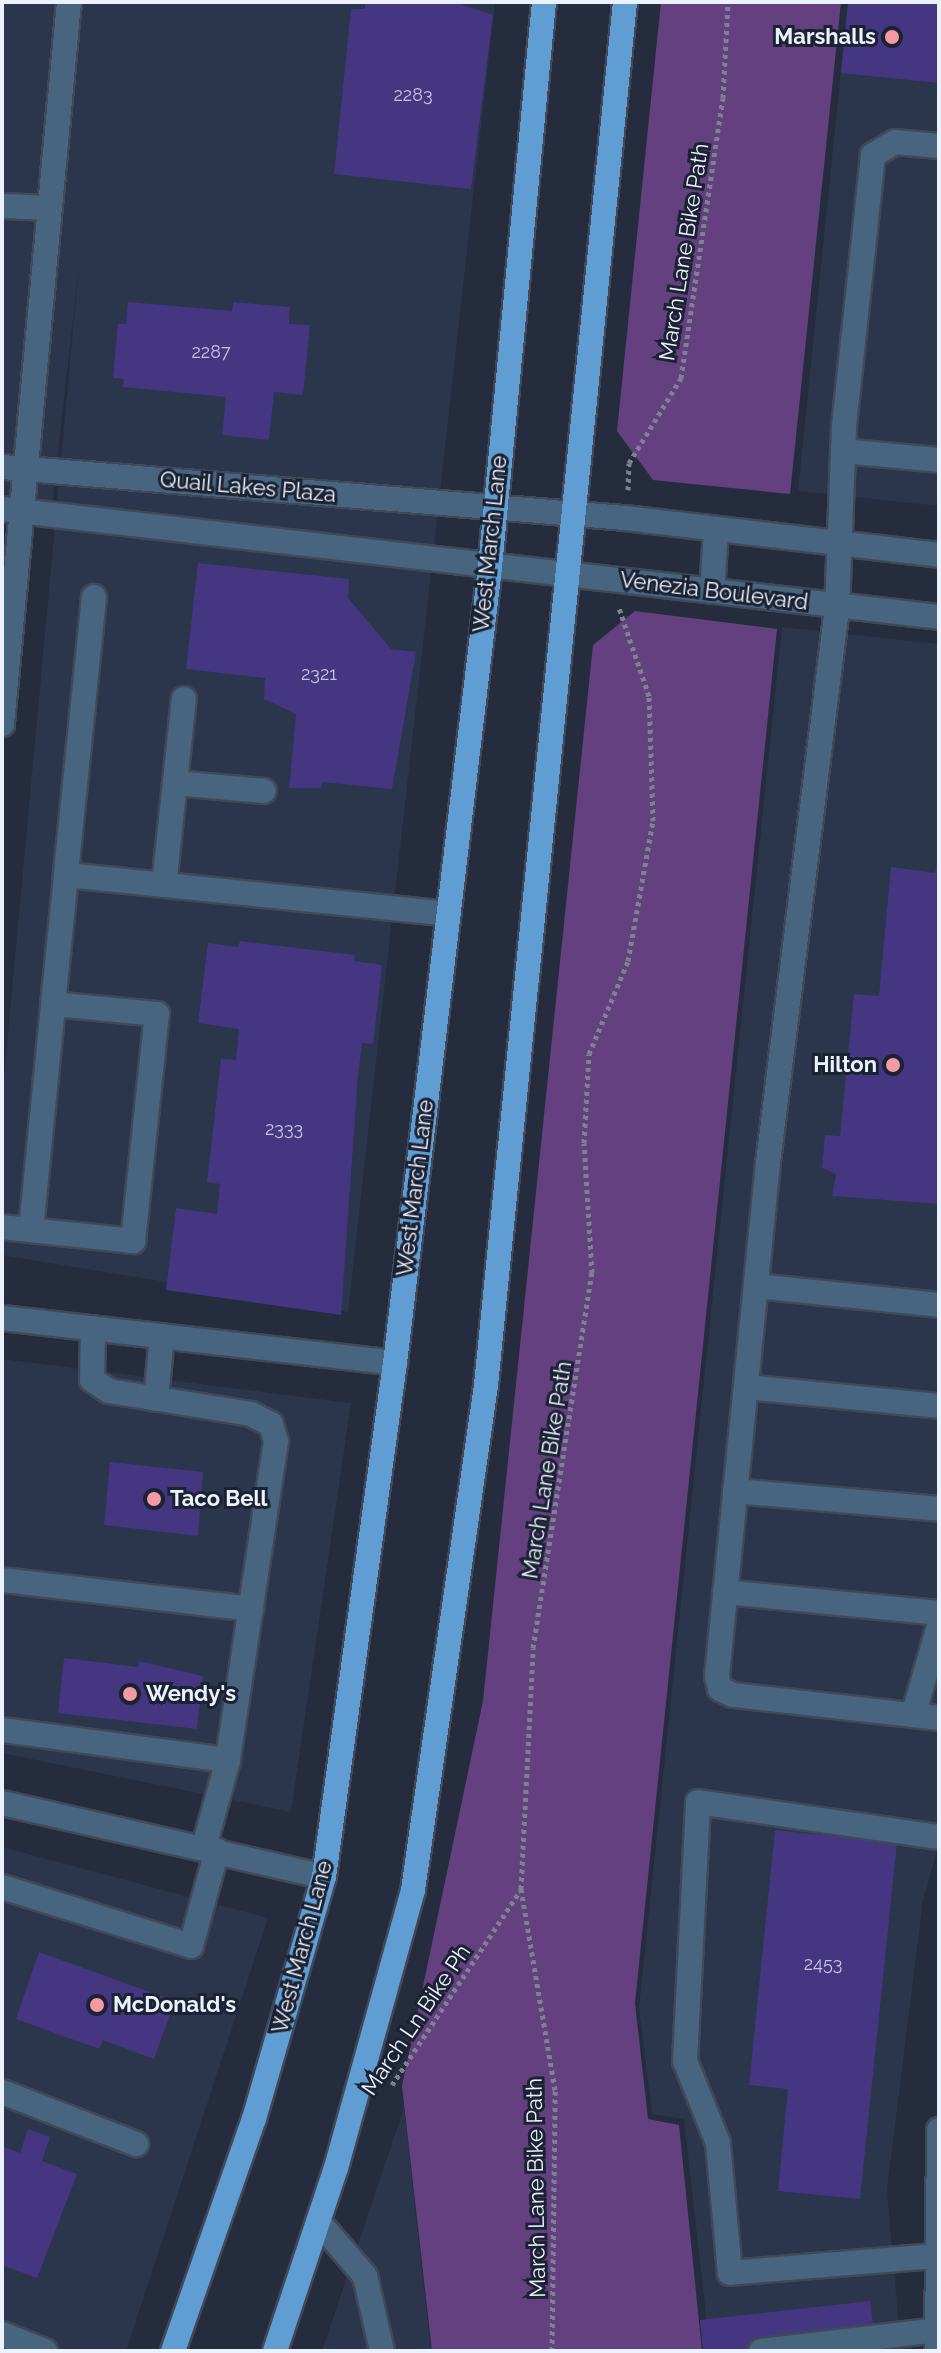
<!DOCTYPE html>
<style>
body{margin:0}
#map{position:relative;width:941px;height:2353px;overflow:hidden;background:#252c3d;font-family:Raleway,sans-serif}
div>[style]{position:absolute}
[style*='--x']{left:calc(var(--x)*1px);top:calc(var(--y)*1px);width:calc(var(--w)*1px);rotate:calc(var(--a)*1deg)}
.built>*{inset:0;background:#2b354c}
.green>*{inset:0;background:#654081}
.building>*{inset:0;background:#443680}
.path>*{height:5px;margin-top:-2.5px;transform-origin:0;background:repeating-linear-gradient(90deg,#7b8290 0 4px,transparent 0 8px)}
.roads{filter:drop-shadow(2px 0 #414858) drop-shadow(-2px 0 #414858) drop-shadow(0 2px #414858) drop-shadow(0 -2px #414858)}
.minor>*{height:24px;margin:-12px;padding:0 12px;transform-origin:12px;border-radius:12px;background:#48657f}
.major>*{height:24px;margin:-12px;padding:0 12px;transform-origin:12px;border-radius:12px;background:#5f9dd2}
.dots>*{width:22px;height:22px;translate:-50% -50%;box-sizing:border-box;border:4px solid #1b2233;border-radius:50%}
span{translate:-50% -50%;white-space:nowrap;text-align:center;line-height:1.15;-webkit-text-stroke:6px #1b2233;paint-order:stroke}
.number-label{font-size:18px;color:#c2c3de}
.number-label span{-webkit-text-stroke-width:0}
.poi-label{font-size:22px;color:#ecf2fd;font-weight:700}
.right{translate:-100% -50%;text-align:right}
.left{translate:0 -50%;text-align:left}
.street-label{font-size:22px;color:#ecf2fd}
.frame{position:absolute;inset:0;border:4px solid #ecf2fd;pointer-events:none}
</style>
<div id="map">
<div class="built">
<div style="clip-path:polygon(2px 2px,495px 2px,348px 1312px,2px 1255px,2px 1098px,79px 266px,50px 524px,2px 519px)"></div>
<div style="clip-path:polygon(848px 2px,939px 2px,939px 506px,798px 491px)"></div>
<div style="clip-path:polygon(782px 627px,939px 644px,939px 1844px,923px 1900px,887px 2190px,901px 2351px,710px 2351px,684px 2119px,652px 2114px,639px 2008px)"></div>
<div style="clip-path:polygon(2px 1359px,351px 1403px,291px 1812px,2px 1753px)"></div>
<div style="clip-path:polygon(2px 1847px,268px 1918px,126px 2351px,2px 2351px)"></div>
<div style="clip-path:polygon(404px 2108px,431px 2351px,322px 2351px)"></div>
</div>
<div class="green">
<div style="clip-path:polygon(661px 2px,841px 2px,790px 494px,653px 480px,617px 431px)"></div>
<div style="clip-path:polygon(635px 611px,777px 629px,635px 2003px,648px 2119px,679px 2125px,702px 2351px,432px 2351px,402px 2086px,483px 1701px,593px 645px)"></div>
</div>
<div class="building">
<div style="clip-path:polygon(365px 2px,454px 2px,493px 15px,471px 189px,334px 174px,351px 9px,365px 9px)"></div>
<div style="clip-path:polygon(848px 2px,939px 2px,939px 83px,841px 73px)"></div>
<div style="clip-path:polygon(128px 302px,232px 311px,233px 302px,290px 307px,289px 324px,310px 325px,303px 395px,274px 392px,269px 440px,222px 435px,226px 397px,123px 387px,124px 379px,113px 378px,118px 324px,126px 324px)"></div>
<div style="clip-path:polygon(198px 563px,349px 579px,348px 598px,391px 649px,416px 652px,392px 789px,322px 782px,321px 788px,289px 788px,296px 714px,264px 699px,265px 678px,186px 669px)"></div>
<div style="clip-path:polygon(939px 851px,939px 1204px,832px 1196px,836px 1174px,822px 1168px,825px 1135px,840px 1136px,854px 994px,879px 996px,891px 867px,935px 873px)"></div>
<div style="clip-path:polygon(240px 941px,355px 955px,354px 961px,382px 965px,373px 1044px,362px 1043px,358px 1076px,341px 1315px,166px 1290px,176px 1208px,217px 1214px,220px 1184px,207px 1182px,221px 1059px,236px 1060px,239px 1029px,198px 1023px,208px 943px,238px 947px)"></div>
<div style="clip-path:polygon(110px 1462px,203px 1472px,198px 1536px,104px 1525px)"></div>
<div style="clip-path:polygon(64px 1658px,138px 1667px,139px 1661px,203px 1676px,197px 1729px,58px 1713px)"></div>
<div style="clip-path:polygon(775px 1830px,897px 1843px,860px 2199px,778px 2191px,788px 2089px,749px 2085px)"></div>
<div style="clip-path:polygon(39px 1952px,175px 2001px,154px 2059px,103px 2040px,99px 2049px,16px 2019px)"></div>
<div style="clip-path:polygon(28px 2129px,50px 2137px,42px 2161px,77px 2174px,37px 2278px,2px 2265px,2px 2146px,20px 2153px)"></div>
<div style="clip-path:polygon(870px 2301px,876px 2351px,703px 2351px,700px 2320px)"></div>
</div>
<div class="path">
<div style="--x:628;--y:490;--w:27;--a:-88"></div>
<div style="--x:629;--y:463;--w:100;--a:-58.5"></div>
<div style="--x:681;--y:378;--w:283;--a:-81.5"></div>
<div style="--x:723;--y:98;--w:96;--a:-87"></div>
<div style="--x:392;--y:2085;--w:235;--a:-56.6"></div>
<div style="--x:552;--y:2351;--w:261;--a:-89.3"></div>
<div style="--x:555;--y:2090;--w:204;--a:-99.6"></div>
<div style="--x:521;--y:1889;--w:241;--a:-87.1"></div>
<div style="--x:533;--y:1648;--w:380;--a:-81.1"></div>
<div style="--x:592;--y:1273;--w:130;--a:-93.5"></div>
<div style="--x:584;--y:1143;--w:89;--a:-86.8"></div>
<div style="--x:589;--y:1054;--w:101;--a:-67.2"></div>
<div style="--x:628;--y:961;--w:142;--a:-79.9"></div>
<div style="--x:653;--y:821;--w:125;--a:-91.8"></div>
<div style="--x:649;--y:696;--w:93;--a:-108.8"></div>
</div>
<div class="roads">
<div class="minor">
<div style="--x:939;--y:146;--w:44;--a:-174.8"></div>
<div style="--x:895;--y:142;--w:26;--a:149"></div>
<div style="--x:873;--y:155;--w:275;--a:96.1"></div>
<div style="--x:844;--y:428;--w:180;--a:92.2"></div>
<div style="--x:837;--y:608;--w:559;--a:97.09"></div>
<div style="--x:768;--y:1163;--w:516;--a:95.68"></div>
<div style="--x:717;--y:1676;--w:13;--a:77"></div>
<div style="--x:720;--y:1689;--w:14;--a:25"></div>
<div style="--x:733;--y:1695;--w:207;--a:6.4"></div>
<div style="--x:2;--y:206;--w:46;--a:2.5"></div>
<div style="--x:843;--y:451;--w:96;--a:5.4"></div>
<div style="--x:2;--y:467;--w:625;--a:4.68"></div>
<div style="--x:625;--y:518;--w:316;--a:6.7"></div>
<div style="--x:2;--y:509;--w:943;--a:6.57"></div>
<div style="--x:712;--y:591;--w:60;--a:-86.2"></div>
<div style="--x:94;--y:597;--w:279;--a:95.8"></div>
<div style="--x:66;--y:875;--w:383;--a:5.8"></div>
<div style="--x:2;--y:724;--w:725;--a:-84.7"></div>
<div style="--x:175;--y:783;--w:89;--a:5.1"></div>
<div style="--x:164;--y:885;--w:187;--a:-83.9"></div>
<div style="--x:2;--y:1227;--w:132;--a:6.1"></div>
<div style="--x:133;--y:1241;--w:228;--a:-84"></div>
<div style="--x:157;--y:1014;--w:104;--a:-174.5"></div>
<div style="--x:53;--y:1004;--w:130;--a:-84.2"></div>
<div style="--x:31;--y:1230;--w:227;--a:-84.4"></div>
<div style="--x:756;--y:1286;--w:184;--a:5.9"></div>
<div style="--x:2;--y:1318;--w:396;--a:6.5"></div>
<div style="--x:93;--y:1328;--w:52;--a:91.1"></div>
<div style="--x:92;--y:1380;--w:20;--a:33"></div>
<div style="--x:109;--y:1391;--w:144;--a:9.2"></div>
<div style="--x:251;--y:1414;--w:22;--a:27"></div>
<div style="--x:271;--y:1424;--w:18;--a:74"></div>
<div style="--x:276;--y:1441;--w:323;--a:98.6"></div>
<div style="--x:228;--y:1760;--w:90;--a:105.4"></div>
<div style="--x:746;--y:1387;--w:194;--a:5.6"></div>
<div style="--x:156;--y:1399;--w:63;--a:-84.6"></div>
<div style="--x:735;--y:1491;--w:205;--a:5"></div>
<div style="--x:2;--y:1580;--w:251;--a:6.6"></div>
<div style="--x:725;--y:1592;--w:215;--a:5.6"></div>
<div style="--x:914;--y:1713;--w:91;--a:-74"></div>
<div style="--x:2;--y:1730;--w:228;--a:7.6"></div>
<div style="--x:2;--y:1803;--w:330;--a:12.9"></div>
<div style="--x:2;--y:1887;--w:198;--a:17.3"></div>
<div style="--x:191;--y:1946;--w:99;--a:-74.8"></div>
<div style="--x:2;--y:2092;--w:144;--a:21.2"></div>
<div style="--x:318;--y:2221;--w:72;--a:49.5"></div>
<div style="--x:365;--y:2276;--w:77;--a:77.2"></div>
<div style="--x:935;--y:2256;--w:206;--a:175.3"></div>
<div style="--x:730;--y:2273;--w:131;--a:-95.3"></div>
<div style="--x:718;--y:2143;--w:88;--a:-111.9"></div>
<div style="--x:685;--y:2061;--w:259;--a:-87.1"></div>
<div style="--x:698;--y:1802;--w:244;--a:8.3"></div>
<div style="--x:2;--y:2334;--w:46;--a:21.6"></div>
<div style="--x:761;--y:2351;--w:177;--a:-6.8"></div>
<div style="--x:937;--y:2351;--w:221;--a:-89.5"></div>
</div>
<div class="major">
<div style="--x:173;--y:2351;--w:246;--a:-70.8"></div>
<div style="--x:254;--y:2119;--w:252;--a:-73.9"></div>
<div style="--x:324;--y:1877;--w:519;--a:-82.14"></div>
<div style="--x:395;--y:1363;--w:802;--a:-83.19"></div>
<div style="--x:490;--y:567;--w:568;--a:-84.54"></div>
<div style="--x:275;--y:2351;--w:193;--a:-71.6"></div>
<div style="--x:336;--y:2168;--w:288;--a:-74.5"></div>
<div style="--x:413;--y:1890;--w:510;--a:-81.77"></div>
<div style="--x:486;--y:1385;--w:1390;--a:-84.26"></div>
</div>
</div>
<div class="dots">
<div style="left:892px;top:37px;background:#f49aa5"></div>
<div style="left:893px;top:1065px;background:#f49aa5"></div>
<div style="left:154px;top:1499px;background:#f49aa5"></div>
<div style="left:130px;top:1694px;background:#f49aa5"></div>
<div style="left:97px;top:2005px;background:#f49aa5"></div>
</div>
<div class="number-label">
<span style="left:413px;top:95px">2283</span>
<span style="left:211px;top:352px">2287</span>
<span style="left:319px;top:674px">2321</span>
<span style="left:284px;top:1129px">2333</span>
<span style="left:823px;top:1964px">2453</span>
</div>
<div class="poi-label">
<span class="right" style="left:876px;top:37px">Marshalls</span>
<span class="right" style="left:877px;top:1065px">Hilton</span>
<span class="left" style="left:170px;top:1499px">Taco Bell</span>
<span class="left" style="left:146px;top:1694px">Wendy's</span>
<span class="left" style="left:113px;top:2005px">McDonald's</span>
</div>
<div class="street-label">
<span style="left:684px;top:252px;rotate:-81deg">March Lane Bike Path</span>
<span style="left:248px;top:487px;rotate:5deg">Quail Lakes Plaza</span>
<span style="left:490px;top:544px;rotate:-84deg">West March Lane</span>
<span style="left:714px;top:591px;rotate:7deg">Venezia Boulevard</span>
<span style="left:415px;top:1188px;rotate:-83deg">West March Lane</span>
<span style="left:547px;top:1470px;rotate:-81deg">March Lane Bike Path</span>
<span style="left:302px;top:1947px;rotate:-75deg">West March Lane</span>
<span style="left:416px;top:2020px;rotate:-56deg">March Ln Bike Ph</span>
<span style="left:536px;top:2188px;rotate:-91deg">March Lane Bike Path</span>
</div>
<div class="frame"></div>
</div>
